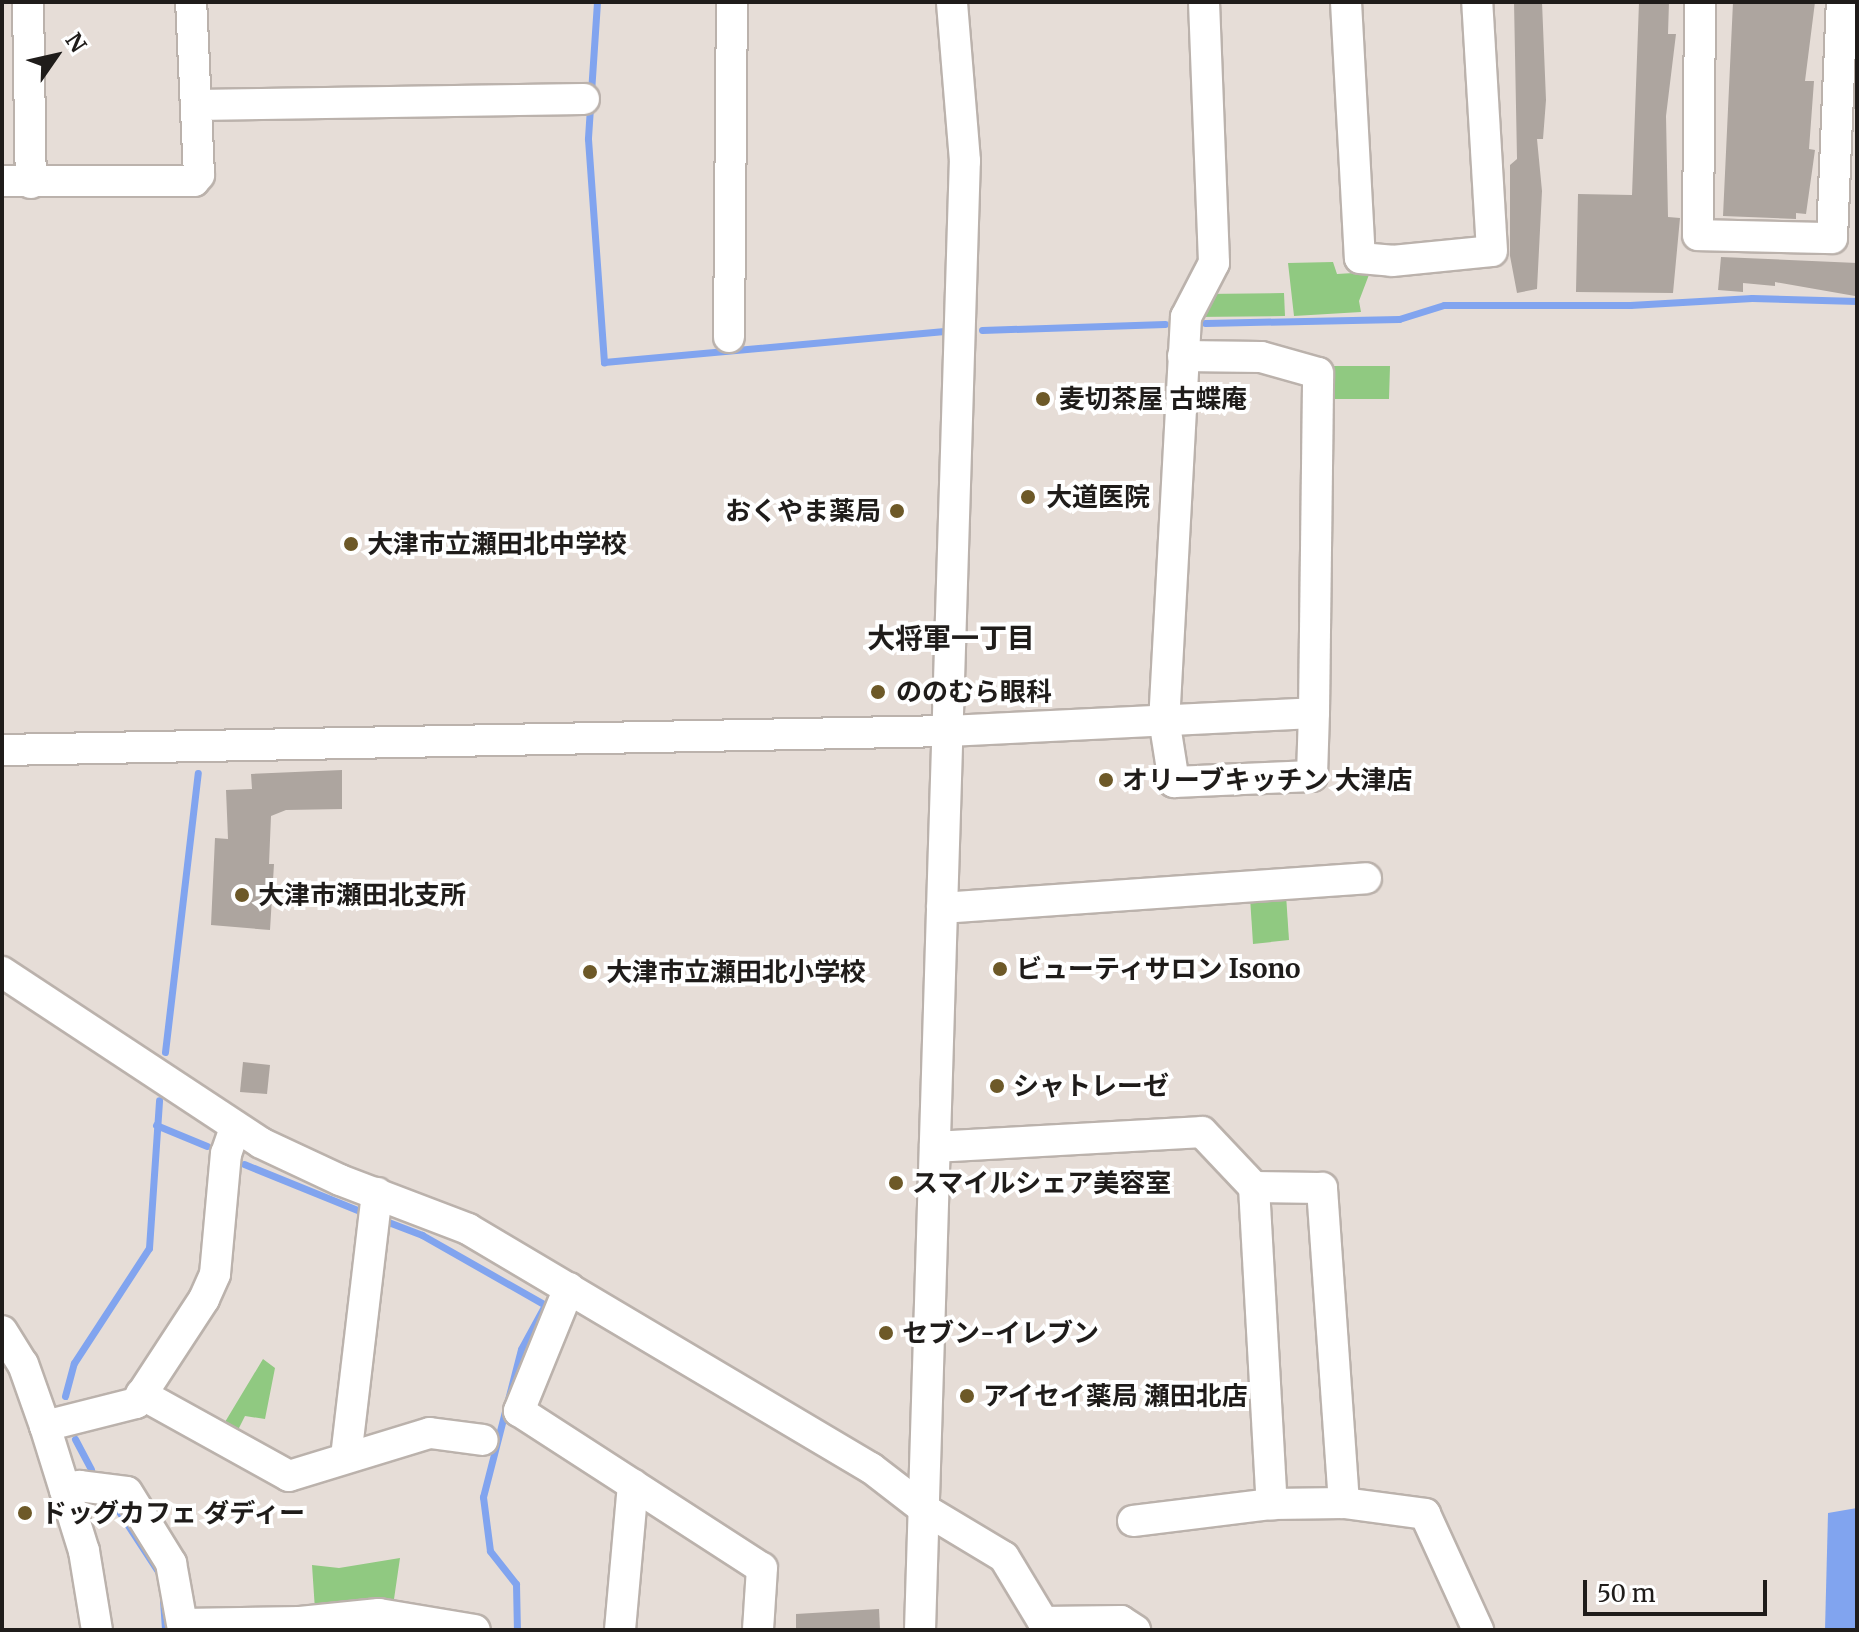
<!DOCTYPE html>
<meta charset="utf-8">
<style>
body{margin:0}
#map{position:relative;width:1859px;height:1632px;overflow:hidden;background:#e6ddd7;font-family:Merriweather,"Noto Sans JP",serif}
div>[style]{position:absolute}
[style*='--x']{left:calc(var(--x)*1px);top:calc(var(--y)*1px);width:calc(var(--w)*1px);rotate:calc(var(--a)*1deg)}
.green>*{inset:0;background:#90c981}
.water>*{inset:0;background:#81a4ef}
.stream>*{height:7px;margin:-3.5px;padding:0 3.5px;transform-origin:3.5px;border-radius:3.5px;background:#81a4ef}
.building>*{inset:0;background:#ada59f}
.roads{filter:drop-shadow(2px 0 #bbb2ac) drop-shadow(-2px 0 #bbb2ac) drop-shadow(0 2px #bbb2ac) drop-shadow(0 -2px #bbb2ac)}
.minor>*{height:30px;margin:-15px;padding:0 15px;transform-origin:15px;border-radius:15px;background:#fff}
.dots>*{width:22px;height:22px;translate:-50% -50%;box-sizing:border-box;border:4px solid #fff;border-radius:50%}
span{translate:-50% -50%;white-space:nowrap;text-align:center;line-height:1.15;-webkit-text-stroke:8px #fff;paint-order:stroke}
.poi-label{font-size:26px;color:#1f1c1a;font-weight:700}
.left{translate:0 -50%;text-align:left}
.right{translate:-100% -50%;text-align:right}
.neighbourhood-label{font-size:28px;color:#1f1c1a;font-weight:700}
.frame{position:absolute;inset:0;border:4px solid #1f1c1a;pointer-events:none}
.north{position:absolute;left:16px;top:16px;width:80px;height:80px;-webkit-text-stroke:6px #fff;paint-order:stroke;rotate:56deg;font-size:22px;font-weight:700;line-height:32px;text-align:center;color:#1f1c1a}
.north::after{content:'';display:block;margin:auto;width:28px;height:36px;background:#1f1c1a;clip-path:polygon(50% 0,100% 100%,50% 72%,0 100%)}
.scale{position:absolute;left:1583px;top:1580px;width:184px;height:36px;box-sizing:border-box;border:4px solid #1f1c1a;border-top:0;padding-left:10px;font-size:24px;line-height:28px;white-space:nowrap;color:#1f1c1a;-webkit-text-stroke:6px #fff;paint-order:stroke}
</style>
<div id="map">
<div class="green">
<div style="clip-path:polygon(1333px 262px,1337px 274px,1370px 272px,1359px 301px,1361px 312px,1294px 316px,1288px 263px)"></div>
<div style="clip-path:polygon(1284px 293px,1285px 316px,1194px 317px,1204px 294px)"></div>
<div style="clip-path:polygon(1324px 366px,1390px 366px,1389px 399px,1327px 399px)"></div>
<div style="clip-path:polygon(1286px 895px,1289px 940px,1253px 944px,1250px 897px)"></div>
<div style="clip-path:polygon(263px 1359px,275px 1368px,265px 1419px,245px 1416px,236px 1434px,235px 1427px,225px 1422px)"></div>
<div style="clip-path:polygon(400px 1558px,393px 1606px,315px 1610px,312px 1565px,339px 1568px)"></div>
</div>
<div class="water">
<div style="clip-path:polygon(1857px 1508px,1857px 1630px,1825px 1630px,1828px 1513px)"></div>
</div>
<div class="stream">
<div style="--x:597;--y:2;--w:137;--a:93.8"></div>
<div style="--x:588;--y:139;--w:224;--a:85.9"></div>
<div style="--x:604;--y:362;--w:339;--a:-5.2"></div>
<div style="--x:1205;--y:323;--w:194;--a:-1.2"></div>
<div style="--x:1399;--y:319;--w:47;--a:-17.3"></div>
<div style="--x:1444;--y:305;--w:186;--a:0"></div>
<div style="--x:1630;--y:305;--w:122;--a:-3.3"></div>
<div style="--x:1752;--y:298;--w:105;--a:1.6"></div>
<div style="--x:982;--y:330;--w:183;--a:-1.9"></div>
<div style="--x:165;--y:1052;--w:281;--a:-83.3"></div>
<div style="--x:156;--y:1125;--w:55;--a:22.4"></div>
<div style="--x:244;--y:1164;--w:133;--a:22.1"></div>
<div style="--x:383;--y:1220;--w:42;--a:21"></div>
<div style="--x:422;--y:1235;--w:142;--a:29.6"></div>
<div style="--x:545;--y:1305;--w:50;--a:118.6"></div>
<div style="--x:521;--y:1349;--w:153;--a:104.4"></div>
<div style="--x:483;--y:1497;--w:54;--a:82.6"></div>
<div style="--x:490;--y:1551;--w:42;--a:51.8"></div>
<div style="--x:516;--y:1584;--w:46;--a:88.8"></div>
<div style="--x:65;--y:1396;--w:34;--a:-75"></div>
<div style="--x:74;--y:1363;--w:137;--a:-56.9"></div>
<div style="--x:149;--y:1248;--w:148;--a:-86.1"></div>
<div style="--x:75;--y:1439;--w:34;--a:62"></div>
<div style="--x:118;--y:1510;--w:79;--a:56.9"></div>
<div style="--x:163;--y:1600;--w:30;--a:86"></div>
</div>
<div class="building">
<div style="clip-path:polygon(1514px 2px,1542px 2px,1546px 100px,1543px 139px,1537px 139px,1542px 191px,1537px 289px,1517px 293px,1510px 256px,1510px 165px,1517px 159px)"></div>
<div style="clip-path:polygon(1639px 2px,1669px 2px,1668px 34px,1676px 34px,1666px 116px,1668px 217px,1680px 218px,1673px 293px,1576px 292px,1578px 194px,1632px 195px)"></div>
<div style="clip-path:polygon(1733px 2px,1815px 2px,1805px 81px,1814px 81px,1809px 149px,1815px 150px,1806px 214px,1796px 213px,1796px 219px,1723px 216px)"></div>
<div style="clip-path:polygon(1721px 257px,1857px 263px,1855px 296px,1775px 282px,1775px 286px,1743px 283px,1743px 292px,1718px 290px)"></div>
<div style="clip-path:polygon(342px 770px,342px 809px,286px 810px,271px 816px,269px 864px,274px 864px,270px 930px,211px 925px,215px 838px,228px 839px,226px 790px,252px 789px,251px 774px)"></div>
<div style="clip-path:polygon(243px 1062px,270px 1065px,267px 1094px,240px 1092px)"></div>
<div style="clip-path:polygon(879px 1609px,880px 1630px,796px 1630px,796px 1614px)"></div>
</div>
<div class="roads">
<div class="minor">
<div style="--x:28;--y:2;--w:181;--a:89.1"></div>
<div style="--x:1204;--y:2;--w:261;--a:87.8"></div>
<div style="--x:1214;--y:263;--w:61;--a:117.4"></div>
<div style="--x:1186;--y:317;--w:403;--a:93.1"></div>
<div style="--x:1164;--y:719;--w:64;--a:81"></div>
<div style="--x:1174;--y:782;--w:138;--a:-2.5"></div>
<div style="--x:1312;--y:776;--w:63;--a:-88.2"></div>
<div style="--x:1346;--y:2;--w:256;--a:86.9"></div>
<div style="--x:1360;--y:258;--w:32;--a:5"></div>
<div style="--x:1392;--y:261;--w:100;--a:-5.7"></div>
<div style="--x:1492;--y:251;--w:249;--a:-93.4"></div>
<div style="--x:1700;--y:2;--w:233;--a:90.5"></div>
<div style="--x:1698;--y:235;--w:134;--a:1.3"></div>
<div style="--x:1832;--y:238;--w:236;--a:-87.6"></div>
<div style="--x:196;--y:105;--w:388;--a:-0.9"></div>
<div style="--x:2;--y:181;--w:192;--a:0"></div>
<div style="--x:194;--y:181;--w:8;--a:-50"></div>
<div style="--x:199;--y:175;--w:173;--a:-92.6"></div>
<div style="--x:729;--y:337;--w:335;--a:-89.5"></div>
<div style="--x:2;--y:750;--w:946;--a:-1.15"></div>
<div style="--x:948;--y:731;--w:366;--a:-2.8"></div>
<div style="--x:1314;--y:713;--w:340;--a:-89.3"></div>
<div style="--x:1318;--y:373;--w:59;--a:-164.3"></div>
<div style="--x:1261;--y:357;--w:78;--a:-179.3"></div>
<div style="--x:942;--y:908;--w:425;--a:-4"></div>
<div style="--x:2;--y:972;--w:310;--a:33.4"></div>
<div style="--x:261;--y:1143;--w:87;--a:25.1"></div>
<div style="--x:340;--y:1180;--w:137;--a:20.9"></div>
<div style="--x:468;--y:1229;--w:469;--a:30.7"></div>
<div style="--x:871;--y:1468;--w:67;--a:37.7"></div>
<div style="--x:924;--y:1509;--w:93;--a:31"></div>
<div style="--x:1004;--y:1557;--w:85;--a:58.9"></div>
<div style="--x:935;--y:1147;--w:267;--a:-3.2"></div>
<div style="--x:1202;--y:1132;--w:76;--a:46.6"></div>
<div style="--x:1254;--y:1187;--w:318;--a:86.8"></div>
<div style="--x:1272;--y:1504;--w:72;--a:-0.8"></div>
<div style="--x:1344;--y:1503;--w:316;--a:-94"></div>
<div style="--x:1322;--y:1188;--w:68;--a:-179.2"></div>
<div style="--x:569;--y:1288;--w:133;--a:112.1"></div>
<div style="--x:519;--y:1411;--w:289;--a:32.9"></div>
<div style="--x:762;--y:1568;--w:62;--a:93.7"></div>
<div style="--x:2;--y:1331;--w:39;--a:58"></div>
<div style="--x:23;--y:1364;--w:66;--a:70.5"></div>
<div style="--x:45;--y:1426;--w:131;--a:72.7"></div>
<div style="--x:84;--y:1551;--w:80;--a:80.7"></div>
<div style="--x:141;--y:1394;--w:169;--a:29"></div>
<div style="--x:289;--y:1476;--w:147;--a:-17"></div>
<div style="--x:430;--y:1433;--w:53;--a:7.5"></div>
<div style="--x:45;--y:1426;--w:94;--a:-14.2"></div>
<div style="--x:136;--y:1403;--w:124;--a:-56.8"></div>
<div style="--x:204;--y:1299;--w:27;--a:-66"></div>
<div style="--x:215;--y:1274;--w:121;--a:-84.8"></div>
<div style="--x:226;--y:1154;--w:28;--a:-71"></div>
<div style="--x:346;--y:1457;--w:266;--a:-83.3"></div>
<div style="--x:65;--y:1490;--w:15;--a:-16"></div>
<div style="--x:79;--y:1486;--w:48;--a:7.1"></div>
<div style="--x:127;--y:1492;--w:84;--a:58.2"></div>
<div style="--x:171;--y:1563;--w:68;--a:79.8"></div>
<div style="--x:1344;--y:1503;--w:82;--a:7.7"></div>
<div style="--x:1425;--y:1514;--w:128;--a:65.4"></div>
<div style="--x:1133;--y:1521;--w:140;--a:-7"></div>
<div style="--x:1043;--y:1622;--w:78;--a:-0.7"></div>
<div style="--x:1121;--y:1621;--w:17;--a:33"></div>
<div style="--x:183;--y:1624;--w:117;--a:-1"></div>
<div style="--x:300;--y:1622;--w:79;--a:-5.8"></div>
<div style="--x:379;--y:1614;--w:97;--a:9.5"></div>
<div style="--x:620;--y:1630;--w:146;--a:-84.9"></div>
<div style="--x:920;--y:1630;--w:1470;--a:-88.25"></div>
<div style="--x:965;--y:161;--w:160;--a:-94.7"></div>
</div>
</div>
<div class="dots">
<div style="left:1043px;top:399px;background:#6d5928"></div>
<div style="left:1028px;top:497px;background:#6d5928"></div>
<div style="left:897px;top:511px;background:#6d5928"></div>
<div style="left:351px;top:544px;background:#6d5928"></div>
<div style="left:878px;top:692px;background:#6d5928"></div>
<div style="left:1106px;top:780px;background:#6d5928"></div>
<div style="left:242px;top:895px;background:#6d5928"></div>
<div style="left:1000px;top:969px;background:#6d5928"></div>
<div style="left:590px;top:972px;background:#6d5928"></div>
<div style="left:997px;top:1086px;background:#6d5928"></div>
<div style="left:896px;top:1183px;background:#6d5928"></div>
<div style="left:886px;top:1333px;background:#6d5928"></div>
<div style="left:967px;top:1396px;background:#6d5928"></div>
<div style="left:25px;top:1513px;background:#6d5928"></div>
</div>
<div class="poi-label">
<span class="left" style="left:1059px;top:399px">麦切茶屋 古蝶庵</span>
<span class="left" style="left:1046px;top:497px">大道医院</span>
<span class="right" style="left:881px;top:511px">おくやま薬局</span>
<span class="left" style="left:367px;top:544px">大津市立瀬田北中学校</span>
<span class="left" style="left:896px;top:692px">ののむら眼科</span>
<span class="left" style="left:1122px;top:780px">オリーブキッチン 大津店</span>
<span class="left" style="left:258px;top:895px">大津市瀬田北支所</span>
<span class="left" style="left:1016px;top:969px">ビューティサロン Isono</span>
<span class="left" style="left:606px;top:972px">大津市立瀬田北小学校</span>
<span class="left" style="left:1013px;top:1086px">シャトレーゼ</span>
<span class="left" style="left:912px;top:1183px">スマイルシェア美容室</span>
<span class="left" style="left:902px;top:1333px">セブン-イレブン</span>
<span class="left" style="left:983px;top:1396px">アイセイ薬局 瀬田北店</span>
<span class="left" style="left:41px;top:1513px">ドッグカフェ ダディー</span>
</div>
<div class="neighbourhood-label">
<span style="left:951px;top:638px">大将軍一丁目</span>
</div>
<div class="frame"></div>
<div class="north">N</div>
<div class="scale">50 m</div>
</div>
